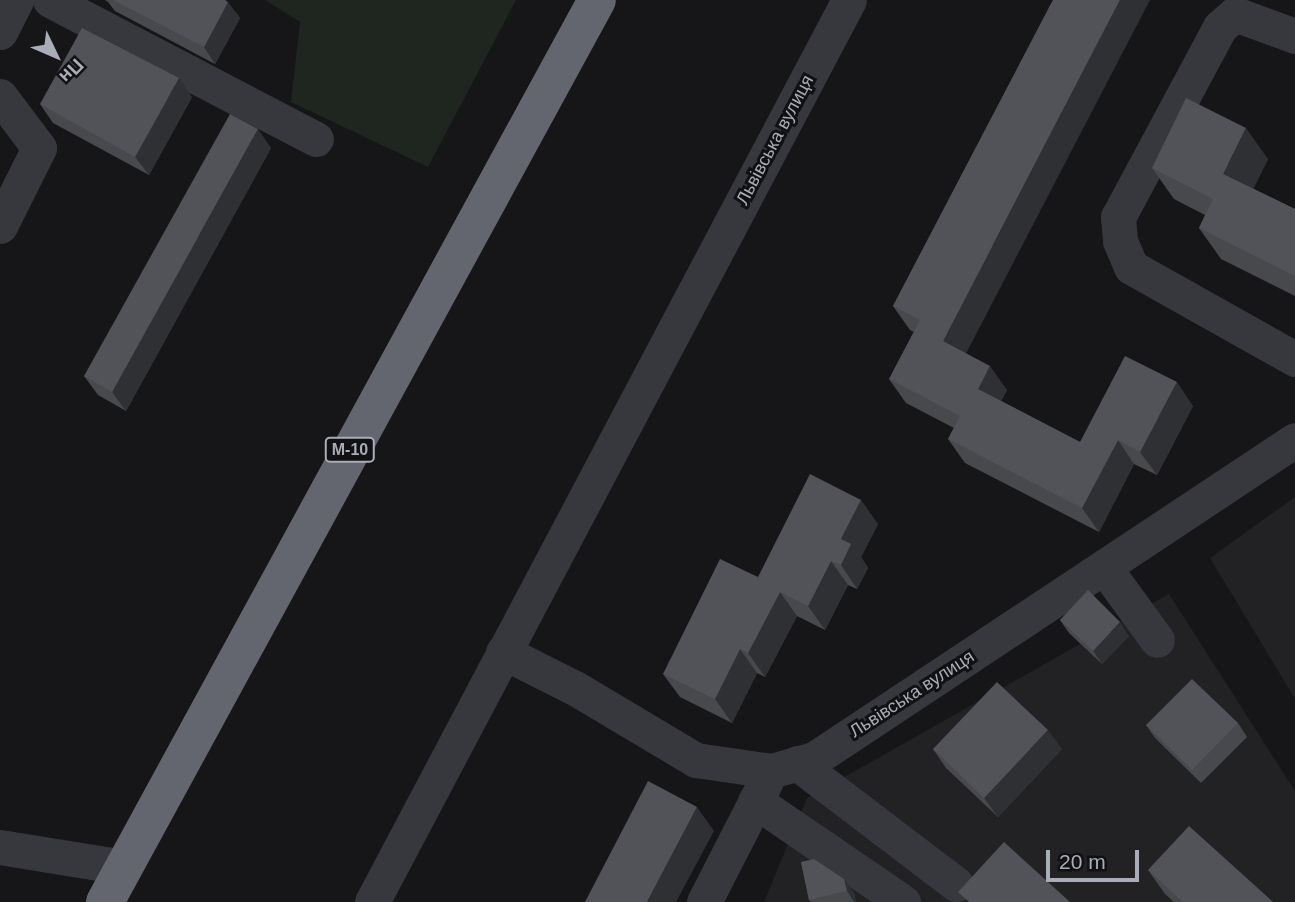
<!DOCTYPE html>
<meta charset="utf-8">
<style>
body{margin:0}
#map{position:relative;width:1295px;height:902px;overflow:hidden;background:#161618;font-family:Arial,sans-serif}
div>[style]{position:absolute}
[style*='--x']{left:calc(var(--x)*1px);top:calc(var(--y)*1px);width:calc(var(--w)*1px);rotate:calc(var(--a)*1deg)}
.built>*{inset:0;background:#222225}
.green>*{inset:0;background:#1e261f}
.minor>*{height:35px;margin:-17.5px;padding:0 17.5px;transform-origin:17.5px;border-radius:17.5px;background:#37383d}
.highway>*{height:38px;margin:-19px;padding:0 19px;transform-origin:19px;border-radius:19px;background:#63666e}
.wall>*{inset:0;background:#47494d}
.shaded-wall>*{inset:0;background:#2f3033}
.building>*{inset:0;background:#525359}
span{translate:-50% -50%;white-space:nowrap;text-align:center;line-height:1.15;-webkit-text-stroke:6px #111113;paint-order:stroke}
.shield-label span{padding:2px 5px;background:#111113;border:2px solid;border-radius:5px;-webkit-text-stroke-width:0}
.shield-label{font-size:16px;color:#a8adb8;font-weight:700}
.street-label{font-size:18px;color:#a8adb8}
.north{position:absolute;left:21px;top:21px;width:70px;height:70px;-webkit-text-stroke:5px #111113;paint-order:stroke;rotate:134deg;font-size:19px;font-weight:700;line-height:28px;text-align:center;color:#a8adb8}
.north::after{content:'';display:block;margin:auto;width:24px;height:32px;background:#a8adb8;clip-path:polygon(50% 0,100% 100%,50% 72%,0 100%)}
.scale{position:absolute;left:1046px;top:850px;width:93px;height:32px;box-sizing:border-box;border:4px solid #a8adb8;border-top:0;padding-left:9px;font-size:21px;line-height:24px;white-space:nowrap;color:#a8adb8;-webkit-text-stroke:5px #111113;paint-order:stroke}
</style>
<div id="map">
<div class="built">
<div style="clip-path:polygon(1295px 497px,1295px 699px,1210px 558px)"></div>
<div style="clip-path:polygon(1169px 594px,1295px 791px,1295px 902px,764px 902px,807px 798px)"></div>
</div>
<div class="green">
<div style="clip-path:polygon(265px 0,516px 0,428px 167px,291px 102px,300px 22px)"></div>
</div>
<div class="minor">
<div style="--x:50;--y:0;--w:300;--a:27.6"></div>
<div style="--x:0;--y:32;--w:36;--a:-63"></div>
<div style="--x:1295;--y:36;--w:64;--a:-159.9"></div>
<div style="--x:1235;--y:14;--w:20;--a:139"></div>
<div style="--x:1220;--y:27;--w:216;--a:118.2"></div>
<div style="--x:1118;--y:217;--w:24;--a:85"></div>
<div style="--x:1120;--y:241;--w:28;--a:67"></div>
<div style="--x:1131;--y:267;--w:188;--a:29.3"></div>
<div style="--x:0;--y:96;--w:65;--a:53.1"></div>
<div style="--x:39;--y:148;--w:87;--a:116.6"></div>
<div style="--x:1104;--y:567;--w:90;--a:54"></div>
<div style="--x:503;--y:652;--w:80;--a:26.6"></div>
<div style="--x:575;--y:688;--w:141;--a:30.8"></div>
<div style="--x:696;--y:760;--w:76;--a:8.3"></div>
<div style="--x:771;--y:771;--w:45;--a:-15.6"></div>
<div style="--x:814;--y:759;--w:577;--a:-33.55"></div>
<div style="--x:797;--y:763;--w:200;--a:37.3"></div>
<div style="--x:755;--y:801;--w:179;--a:34.3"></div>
<div style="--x:0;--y:847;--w:126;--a:9.2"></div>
<div style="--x:372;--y:902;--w:1020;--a:-62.13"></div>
<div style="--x:704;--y:902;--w:136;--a:-62.9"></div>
</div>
<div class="highway">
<div style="--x:105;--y:902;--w:1027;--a:-61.39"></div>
</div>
<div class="wall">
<div style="clip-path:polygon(105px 0,225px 0,240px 18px,215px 64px,115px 11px,108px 2px)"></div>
<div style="clip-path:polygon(1053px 0,966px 353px,1007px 390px,1001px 401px,1080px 442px,1193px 406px,1157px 475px,1134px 464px,1099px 532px,965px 463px,948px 439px,954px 428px,906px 403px,889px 379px,914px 332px,910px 330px,893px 306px)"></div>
<div style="clip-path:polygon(192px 97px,149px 175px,53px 123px,40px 104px)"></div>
<div style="clip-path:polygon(271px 148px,126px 411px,98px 395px,84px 376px)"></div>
<div style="clip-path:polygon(1268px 159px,1253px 189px,1295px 209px,1295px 296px,1221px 259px,1199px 228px,1205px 215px,1174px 199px,1152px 168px)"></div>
<div style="clip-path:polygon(878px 524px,861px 557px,868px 568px,857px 589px,848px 585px,825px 630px,797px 616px,765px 677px,757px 673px,732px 723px,680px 697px,663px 674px,758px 577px)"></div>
<div style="clip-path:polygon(1060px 620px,1129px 636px,1102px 664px,1069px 633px)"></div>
<div style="clip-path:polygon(1238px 723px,1247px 737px,1201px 783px,1155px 738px,1146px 725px)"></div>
<div style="clip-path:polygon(933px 749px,1062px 749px,998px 817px,946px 768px)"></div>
<div style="clip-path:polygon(801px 862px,854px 893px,856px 902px,811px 902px,809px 900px)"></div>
<div style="clip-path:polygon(1148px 870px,1273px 902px,1174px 902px,1165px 894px)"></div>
</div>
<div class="shaded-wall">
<div style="clip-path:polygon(1120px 0,1150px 0,960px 365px,943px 341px)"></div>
<div style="clip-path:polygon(228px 2px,240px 18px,215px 64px,204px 47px)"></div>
<div style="clip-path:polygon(179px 78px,192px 97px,149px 175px,135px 157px)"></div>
<div style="clip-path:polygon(1246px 128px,1268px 159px,1245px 205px,1223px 174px)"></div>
<div style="clip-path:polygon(258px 129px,271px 148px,126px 411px,112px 392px)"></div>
<div style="clip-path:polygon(990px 366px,1007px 390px,995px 413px,978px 389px)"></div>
<div style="clip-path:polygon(1177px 382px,1193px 406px,1157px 475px,1140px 452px)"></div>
<div style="clip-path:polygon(1118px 440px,1134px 464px,1099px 532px,1082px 508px)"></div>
<div style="clip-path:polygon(861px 500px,878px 524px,861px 557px,868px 568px,857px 589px,841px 565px,841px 539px)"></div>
<div style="clip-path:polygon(831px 561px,848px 585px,825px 630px,808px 606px)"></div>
<div style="clip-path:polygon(780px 592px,797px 616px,765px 677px,748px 653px)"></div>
<div style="clip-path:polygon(1120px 622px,1129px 636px,1102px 664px,1093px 651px)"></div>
<div style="clip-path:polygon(740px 649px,757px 673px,732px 723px,715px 699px)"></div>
<div style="clip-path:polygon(1048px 730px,1062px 749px,998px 817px,984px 798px)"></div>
<div style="clip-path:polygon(697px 807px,714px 831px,676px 902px,647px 902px)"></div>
<div style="clip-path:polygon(844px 879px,854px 893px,856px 902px,854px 902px,847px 891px)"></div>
</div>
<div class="building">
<div style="clip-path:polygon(113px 0,225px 0,228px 2px,204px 47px)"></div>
<div style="clip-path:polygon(1053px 0,1120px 0,943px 341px,990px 366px,978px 389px,1080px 442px,1125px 356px,1177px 382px,1140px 452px,1118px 440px,1082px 508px,948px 439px,960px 416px,889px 379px,920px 320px,893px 306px)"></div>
<div style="clip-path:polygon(82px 28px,179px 78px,135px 157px,40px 104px)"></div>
<div style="clip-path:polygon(1186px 98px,1246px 128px,1223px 174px,1295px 209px,1295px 276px,1199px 228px,1213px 199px,1152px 168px)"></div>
<div style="clip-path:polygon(230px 114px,258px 129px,112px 392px,84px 376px)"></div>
<div style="clip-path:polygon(810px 474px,861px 500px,841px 539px,851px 544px,841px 565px,831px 561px,808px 606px,780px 592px,748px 653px,740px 649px,715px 699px,663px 674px,720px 559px,758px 577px)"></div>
<div style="clip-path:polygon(1088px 590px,1120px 622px,1093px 651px,1060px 620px)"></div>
<div style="clip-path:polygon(1192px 679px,1238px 723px,1192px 770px,1146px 725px)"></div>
<div style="clip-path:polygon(997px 682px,1048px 730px,984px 798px,933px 749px)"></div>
<div style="clip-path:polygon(648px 781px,697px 807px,647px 902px,585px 902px)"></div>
<div style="clip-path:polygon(1189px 826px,1273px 902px,1183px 902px,1148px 870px)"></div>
<div style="clip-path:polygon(1004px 842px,1070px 902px,969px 902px,958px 892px)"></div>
<div style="clip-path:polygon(814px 859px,844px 879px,847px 891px,809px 900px,801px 862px)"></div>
</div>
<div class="shield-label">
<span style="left:350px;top:450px">М-10</span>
</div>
<div class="street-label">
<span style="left:775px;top:140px;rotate:-62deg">Львівська вулиця</span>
<span style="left:912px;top:694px;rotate:-33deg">Львівська вулиця</span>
</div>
<div class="north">Пн</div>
<div class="scale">20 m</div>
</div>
